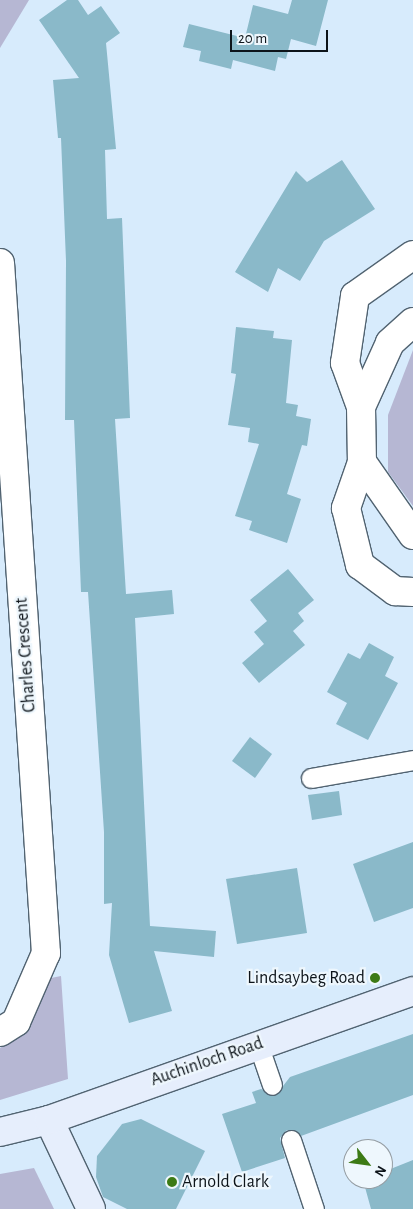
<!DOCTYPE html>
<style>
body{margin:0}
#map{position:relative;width:413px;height:1209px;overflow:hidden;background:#d7ebfc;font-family:"Alegreya Sans",sans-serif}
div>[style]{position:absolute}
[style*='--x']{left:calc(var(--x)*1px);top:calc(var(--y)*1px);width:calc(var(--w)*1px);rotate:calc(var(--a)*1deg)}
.green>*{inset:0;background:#b6b7d3}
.building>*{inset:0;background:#8ab9c9}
.roads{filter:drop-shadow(1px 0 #516371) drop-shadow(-1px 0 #516371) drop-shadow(0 1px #516371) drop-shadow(0 -1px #516371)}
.service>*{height:19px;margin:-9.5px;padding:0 9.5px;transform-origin:9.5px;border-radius:9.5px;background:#fff}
.minor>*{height:28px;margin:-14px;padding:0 14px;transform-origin:14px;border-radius:14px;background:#fff}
.secondary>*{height:28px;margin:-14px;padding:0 14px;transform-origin:14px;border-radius:14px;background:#e6eefc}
.dots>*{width:14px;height:14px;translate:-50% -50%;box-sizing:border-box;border:2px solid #eef7fd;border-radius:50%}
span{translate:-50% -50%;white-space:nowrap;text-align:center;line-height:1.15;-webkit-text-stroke:4.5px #eef7fd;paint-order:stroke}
.street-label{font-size:18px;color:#0d141a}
.poi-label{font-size:18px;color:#0d141a}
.right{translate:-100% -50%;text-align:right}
.left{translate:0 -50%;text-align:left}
.north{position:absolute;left:343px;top:1139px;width:50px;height:50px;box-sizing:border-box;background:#eef7fd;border:1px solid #949ca2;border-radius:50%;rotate:120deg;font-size:14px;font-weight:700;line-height:20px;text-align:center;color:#0d141a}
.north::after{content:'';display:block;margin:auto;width:18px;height:22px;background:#3c7a15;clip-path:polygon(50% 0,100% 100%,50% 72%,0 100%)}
.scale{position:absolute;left:230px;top:30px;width:98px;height:22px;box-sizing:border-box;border:2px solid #0d141a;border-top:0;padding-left:6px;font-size:15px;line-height:18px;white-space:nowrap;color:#0d141a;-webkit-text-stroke:4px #eef7fd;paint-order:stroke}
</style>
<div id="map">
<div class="green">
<div style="clip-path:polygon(0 0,29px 0,0 48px)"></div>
<div style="clip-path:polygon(413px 350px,413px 506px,388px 472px,388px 415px)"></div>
<div style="clip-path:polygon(61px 976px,68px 1079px,0 1100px,0 1048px,27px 1031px,51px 978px)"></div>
<div style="clip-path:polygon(34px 1168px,54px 1209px,0 1209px,0 1174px)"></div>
</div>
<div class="building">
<div style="clip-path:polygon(67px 0,78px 0,88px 15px,101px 6px,120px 33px,106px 43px,116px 149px,105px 150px,107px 219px,122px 218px,130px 418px,115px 419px,126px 594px,172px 590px,174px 614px,135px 618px,150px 926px,216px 931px,214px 957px,154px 951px,172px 1011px,129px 1023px,109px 955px,112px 903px,104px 904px,104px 832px,88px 592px,81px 592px,74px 420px,65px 420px,66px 261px,61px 138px,58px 138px,53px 80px,79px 78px,39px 20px)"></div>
<div style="clip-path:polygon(292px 0,328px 0,316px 46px,291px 39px,286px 59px,278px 57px,275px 71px,233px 60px,231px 69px,199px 61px,201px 51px,183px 47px,189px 24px,245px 38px,253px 5px,288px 14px)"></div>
<div style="clip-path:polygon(342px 160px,375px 209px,324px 241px,300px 281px,278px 268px,268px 292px,235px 272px,296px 171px,307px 182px)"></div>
<div style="clip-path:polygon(236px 327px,274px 331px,273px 338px,292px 340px,286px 403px,298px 405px,296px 416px,311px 419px,307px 446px,302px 445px,287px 494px,301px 499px,287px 543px,249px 530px,252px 521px,235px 516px,259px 444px,248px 442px,250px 428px,228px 425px,236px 374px,231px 373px)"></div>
<div style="clip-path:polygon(288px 569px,314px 600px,298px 613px,304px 621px,293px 631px,305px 645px,259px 683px,242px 663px,264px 644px,254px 632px,267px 621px,250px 600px)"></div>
<div style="clip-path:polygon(369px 643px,394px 657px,385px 676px,398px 683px,368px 740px,336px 724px,347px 703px,327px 692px,348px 653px,360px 659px)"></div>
<div style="clip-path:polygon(250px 737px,272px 754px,255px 778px,232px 761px)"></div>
<div style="clip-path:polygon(339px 791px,342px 815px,312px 820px,308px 795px)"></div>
<div style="clip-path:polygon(413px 842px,413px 908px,374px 922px,353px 864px)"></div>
<div style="clip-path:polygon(297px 868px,307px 933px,237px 944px,226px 879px)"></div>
<div style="clip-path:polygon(413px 1034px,413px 1095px,301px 1136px,287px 1130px,280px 1138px,285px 1158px,242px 1172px,222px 1114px,256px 1103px,252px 1092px,261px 1089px,276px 1095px,290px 1077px)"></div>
<div style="clip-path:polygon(141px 1119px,205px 1151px,176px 1209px,127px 1209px,103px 1197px,96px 1177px,97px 1156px,122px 1124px)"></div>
<div style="clip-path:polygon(413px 1160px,413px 1209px,371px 1209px,363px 1180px,383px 1179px,383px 1172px)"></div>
</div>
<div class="roads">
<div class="service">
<div style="--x:311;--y:778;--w:104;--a:-10"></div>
<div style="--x:258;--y:1044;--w:43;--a:71.1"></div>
<div style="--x:291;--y:1140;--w:73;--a:71.6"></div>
</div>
<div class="minor">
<div style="--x:0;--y:263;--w:692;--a:86.19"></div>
<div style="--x:46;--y:953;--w:75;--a:113.5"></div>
<div style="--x:16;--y:1022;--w:19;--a:148"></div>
<div style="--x:413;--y:322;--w:31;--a:138"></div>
<div style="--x:390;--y:343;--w:70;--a:114.4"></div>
<div style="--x:361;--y:407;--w:55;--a:89"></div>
<div style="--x:362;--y:462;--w:89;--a:55.1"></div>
<div style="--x:361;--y:407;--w:47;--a:-110"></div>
<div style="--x:345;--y:363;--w:68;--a:-81.5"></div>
<div style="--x:355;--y:296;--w:71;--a:-35.3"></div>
<div style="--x:362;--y:462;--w:49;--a:109.2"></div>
<div style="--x:346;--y:508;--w:59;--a:76.2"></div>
<div style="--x:360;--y:565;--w:44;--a:36.6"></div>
<div style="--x:395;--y:591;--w:18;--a:3"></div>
</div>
<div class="secondary">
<div style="--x:49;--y:1120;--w:98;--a:64.7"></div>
<div style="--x:0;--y:1132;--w:50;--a:-13.8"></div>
<div style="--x:49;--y:1120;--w:386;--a:-19.5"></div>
</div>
</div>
<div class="dots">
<div style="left:375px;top:978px;background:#3c7a15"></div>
<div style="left:172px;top:1182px;background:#3c7a15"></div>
</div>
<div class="street-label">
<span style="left:26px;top:655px;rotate:-94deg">Charles Crescent</span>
<span style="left:207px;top:1062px;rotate:-19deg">Auchinloch Road</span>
</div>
<div class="poi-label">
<span class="right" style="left:365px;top:978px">Lindsaybeg Road</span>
<span class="left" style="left:182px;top:1182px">Arnold Clark</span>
</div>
<div class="north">N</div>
<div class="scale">20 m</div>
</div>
